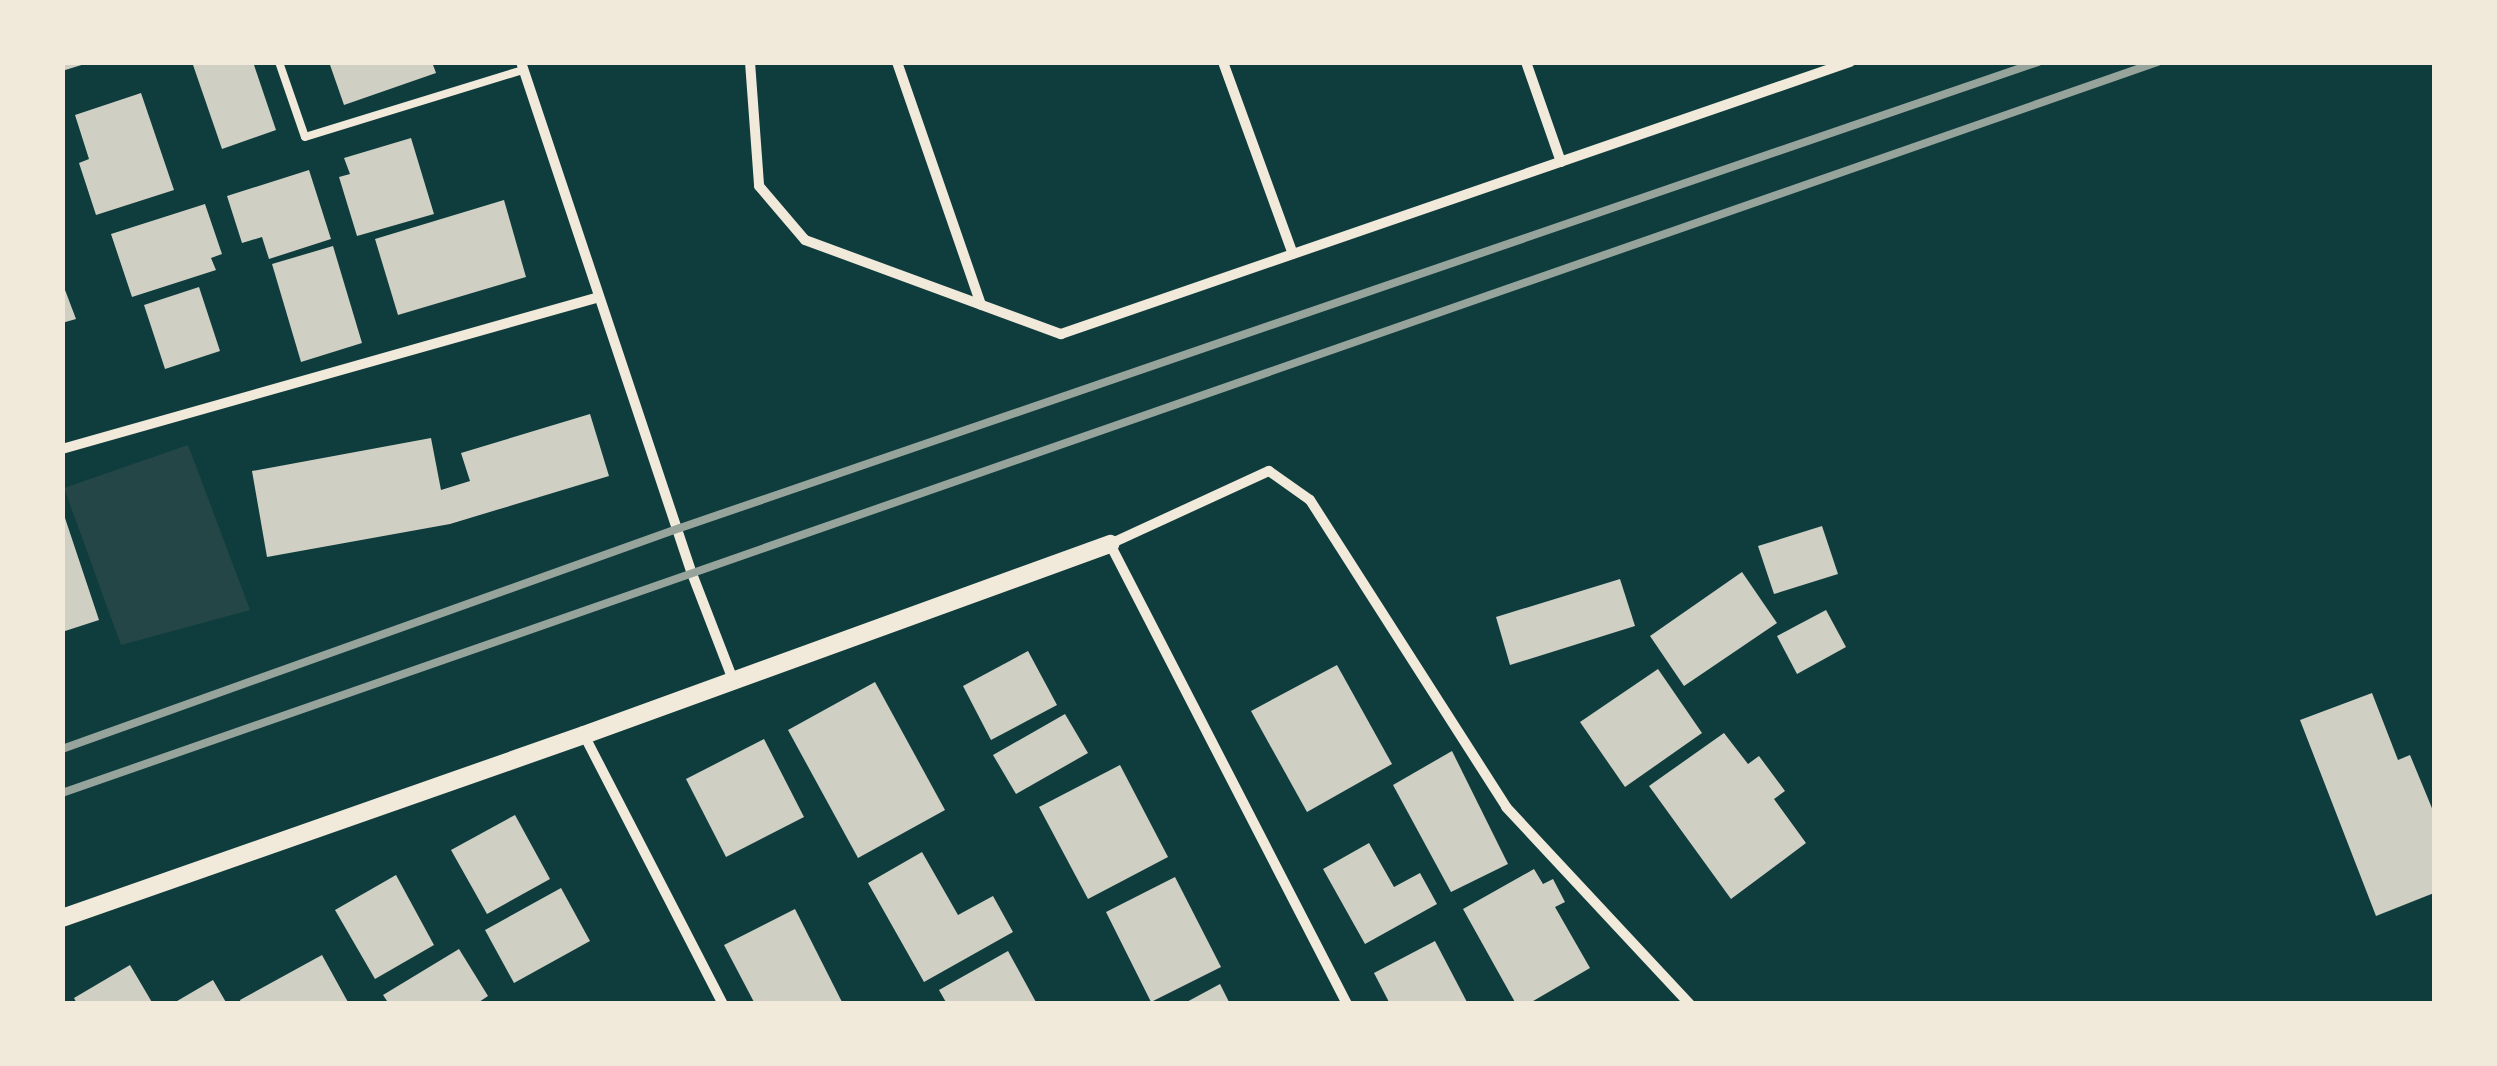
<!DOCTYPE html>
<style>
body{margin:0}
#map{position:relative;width:2497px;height:1066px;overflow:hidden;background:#0f3d3e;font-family:"Work Sans",sans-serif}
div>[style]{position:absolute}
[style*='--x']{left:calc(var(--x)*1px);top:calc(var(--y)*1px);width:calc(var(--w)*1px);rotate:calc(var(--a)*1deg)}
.green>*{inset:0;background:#244646}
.building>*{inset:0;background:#cfcfc3}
.service>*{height:8px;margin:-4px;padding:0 4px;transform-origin:4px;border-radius:4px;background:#f1e9da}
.minor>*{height:10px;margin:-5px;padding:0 5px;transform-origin:5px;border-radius:5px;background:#f1e9da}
.tertiary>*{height:18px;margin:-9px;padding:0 9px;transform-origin:9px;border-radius:9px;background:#f1e9da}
.rail>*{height:8px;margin:-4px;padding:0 4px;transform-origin:4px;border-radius:4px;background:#97a49c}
span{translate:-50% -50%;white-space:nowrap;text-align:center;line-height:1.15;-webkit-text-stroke:10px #f1e9da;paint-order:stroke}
.frame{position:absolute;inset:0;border:65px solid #f1e9da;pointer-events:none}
</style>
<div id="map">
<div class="green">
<div style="clip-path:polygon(188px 445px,250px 610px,121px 645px,64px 488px)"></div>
</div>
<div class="building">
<div style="clip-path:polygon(62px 62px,87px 62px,88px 63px,62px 71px)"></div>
<div style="clip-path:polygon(192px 62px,253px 62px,276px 130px,222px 149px)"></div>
<div style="clip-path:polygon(329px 62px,432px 62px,436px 73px,344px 105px)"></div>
<div style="clip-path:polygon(141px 93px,174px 190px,96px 215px,79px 163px,89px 159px,75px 115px)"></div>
<div style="clip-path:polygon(411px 138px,434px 214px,357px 236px,339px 177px,350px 174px,344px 158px)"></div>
<div style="clip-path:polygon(309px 170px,331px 239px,269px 259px,262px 237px,242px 243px,227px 196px)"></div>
<div style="clip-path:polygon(504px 200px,526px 277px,398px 315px,375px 239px)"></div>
<div style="clip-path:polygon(205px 204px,222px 254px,211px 258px,216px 270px,132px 297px,111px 234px)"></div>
<div style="clip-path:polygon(333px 246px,362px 343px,301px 362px,272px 264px)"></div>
<div style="clip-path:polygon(62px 282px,76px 319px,62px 323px)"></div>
<div style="clip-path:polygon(199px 287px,220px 351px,165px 369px,144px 305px)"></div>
<div style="clip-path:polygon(590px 414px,609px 476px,450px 524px,267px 557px,252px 471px,431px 438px,441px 490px,470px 481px,461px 453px)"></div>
<div style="clip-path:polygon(63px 512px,99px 620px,62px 632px,62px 513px)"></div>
<div style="clip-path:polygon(1822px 526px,1838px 574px,1774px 594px,1758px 546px)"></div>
<div style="clip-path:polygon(1742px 572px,1777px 623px,1684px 686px,1650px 636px)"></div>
<div style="clip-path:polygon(1620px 579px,1635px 626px,1510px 665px,1496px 617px)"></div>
<div style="clip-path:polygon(1826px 610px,1846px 647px,1797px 674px,1777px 636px)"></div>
<div style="clip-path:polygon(1028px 651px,1057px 705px,991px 740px,963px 686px)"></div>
<div style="clip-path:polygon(1337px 665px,1392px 764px,1307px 812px,1251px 711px)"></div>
<div style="clip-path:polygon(1658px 669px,1702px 733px,1625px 787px,1580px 722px)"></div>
<div style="clip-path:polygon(875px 682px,945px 810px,858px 858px,788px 730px)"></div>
<div style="clip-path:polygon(2372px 693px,2398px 760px,2410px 755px,2434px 813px,2434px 893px,2376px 916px,2300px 720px)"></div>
<div style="clip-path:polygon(1065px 714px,1088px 753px,1016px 794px,993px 755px)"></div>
<div style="clip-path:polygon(1724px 733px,1748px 764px,1759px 756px,1785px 791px,1774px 799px,1806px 843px,1731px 899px,1649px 786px)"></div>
<div style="clip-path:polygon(764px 739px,804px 817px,726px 857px,686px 779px)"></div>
<div style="clip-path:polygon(1452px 751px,1508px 864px,1451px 892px,1393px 785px)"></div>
<div style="clip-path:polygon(1120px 765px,1168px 857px,1088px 899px,1039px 807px)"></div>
<div style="clip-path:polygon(515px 815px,550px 879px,487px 914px,451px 850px)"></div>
<div style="clip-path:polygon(1369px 843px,1394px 887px,1420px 873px,1437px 904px,1365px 944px,1323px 869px)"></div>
<div style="clip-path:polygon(922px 852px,958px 915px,993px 896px,1013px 932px,924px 982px,868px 883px)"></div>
<div style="clip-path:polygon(1534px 869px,1543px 884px,1553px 879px,1565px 902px,1555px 907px,1590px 968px,1528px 1004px,1516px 1004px,1463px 909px)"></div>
<div style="clip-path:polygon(396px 875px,434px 945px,375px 979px,335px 910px)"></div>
<div style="clip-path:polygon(1175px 877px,1221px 967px,1151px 1002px,1106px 912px)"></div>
<div style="clip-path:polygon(561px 888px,590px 941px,514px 983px,485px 930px)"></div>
<div style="clip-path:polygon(795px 909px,843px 1004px,755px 1004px,724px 945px)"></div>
<div style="clip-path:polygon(1435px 941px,1468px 1004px,1390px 1004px,1374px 973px)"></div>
<div style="clip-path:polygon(459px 949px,488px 996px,476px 1004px,389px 1004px,383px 995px)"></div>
<div style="clip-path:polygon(1008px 951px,1037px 1004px,947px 1004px,939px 990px)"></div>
<div style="clip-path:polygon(322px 955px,349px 1004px,241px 1004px,240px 1000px)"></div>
<div style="clip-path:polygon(130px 965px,153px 1004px,77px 1004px,74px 998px)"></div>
<div style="clip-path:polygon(213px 980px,227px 1004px,172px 1004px)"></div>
<div style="clip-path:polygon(1220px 984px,1230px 1004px,1183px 1004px)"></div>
</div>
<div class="service">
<div style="--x:279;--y:62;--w:79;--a:70.9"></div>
<div style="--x:305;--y:137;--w:228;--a:-17.1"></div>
</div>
<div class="minor">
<div style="--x:521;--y:62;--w:537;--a:71.53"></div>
<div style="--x:691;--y:571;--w:117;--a:68.9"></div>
<div style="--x:750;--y:62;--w:124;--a:85.8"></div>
<div style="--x:759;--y:186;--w:71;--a:49.6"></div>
<div style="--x:805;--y:240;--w:273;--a:20.2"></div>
<div style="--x:1061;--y:334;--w:835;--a:-19.02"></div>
<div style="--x:897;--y:62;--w:257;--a:70.9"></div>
<div style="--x:1223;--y:62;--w:204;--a:70"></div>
<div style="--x:1526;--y:62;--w:106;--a:70.7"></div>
<div style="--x:62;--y:449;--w:558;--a:-15.8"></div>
<div style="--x:584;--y:735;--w:303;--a:62.7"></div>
<div style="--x:1347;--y:1004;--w:517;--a:-117.26"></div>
<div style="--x:1110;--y:544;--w:175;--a:-24.7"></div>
<div style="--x:1269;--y:471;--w:50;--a:35.3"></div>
<div style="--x:1310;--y:500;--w:364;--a:57.4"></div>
<div style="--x:1506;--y:807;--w:270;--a:47"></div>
</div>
<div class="tertiary">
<div style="--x:62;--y:918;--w:553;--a:-19.32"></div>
<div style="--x:584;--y:735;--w:560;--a:-19.96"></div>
</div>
<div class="rail">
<div style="--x:62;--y:749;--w:656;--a:-19.68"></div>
<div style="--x:680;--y:528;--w:1436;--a:-18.94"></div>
<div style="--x:62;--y:793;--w:2220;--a:-19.23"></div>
</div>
<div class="frame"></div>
</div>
